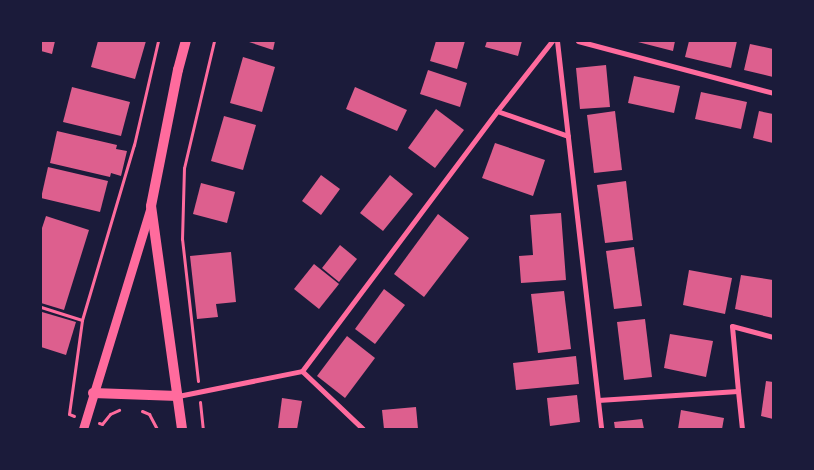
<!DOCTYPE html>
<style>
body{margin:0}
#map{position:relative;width:814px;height:470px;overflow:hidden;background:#1b1b3a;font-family:"Exo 2",sans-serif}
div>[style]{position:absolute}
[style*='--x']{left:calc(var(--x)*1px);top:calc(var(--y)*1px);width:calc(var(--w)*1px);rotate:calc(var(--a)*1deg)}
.building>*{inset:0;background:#dd5f8e}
.path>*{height:3px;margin:-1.5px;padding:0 1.5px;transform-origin:1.5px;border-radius:1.5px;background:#ff6b9d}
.minor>*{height:5px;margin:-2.5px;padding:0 2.5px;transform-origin:2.5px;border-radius:2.5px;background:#ff6b9d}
.tertiary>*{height:9px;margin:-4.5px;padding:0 4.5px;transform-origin:4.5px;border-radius:4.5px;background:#ff6b9d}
.secondary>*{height:10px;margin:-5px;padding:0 5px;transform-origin:5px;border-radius:5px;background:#ff6b9d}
span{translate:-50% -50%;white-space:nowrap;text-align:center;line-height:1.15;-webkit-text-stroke:4px #1b1b3a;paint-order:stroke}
.frame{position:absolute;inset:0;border:42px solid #1b1b3a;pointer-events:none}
</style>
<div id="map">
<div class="building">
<div style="clip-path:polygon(41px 41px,55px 41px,52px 54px,41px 51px)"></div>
<div style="clip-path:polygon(98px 41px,146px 41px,135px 79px,91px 67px)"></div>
<div style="clip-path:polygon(246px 41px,275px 41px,273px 50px)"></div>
<div style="clip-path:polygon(436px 41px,465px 41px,457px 69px,430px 61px)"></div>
<div style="clip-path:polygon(487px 41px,522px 41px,518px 56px,485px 47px)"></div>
<div style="clip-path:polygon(634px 41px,675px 41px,673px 51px)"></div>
<div style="clip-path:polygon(689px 41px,737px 41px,731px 68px,685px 57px)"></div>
<div style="clip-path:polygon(750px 44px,773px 49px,773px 77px,744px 70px)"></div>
<div style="clip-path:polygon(243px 57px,275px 67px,262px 112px,230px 103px)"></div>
<div style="clip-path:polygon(606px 65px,610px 107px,580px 109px,576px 68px)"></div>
<div style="clip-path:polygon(428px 70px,467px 83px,460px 107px,420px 94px)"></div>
<div style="clip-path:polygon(634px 76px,680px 86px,674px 113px,628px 103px)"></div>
<div style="clip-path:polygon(72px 87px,130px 102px,121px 136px,63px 122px)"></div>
<div style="clip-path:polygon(355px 87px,407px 110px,397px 131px,346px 109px)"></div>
<div style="clip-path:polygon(701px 92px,747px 102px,741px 129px,695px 119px)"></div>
<div style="clip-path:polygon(436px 109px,464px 130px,435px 168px,408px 148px)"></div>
<div style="clip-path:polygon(615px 111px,622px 170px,594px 173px,587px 115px)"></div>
<div style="clip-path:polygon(759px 111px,773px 114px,773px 143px,753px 138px)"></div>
<div style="clip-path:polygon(224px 116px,256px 125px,243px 170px,211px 161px)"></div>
<div style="clip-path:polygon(57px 131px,117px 145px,116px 149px,127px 151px,121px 176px,111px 173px,110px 177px,50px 163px)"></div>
<div style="clip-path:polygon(495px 143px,545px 160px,533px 196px,482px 178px)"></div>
<div style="clip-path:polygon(48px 167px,108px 181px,100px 212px,41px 198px)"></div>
<div style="clip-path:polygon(321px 175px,340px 189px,321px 215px,302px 201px)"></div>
<div style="clip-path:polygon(390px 175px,413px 194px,383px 231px,360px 213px)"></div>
<div style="clip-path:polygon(626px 181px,633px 240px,605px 243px,597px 185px)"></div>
<div style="clip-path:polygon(201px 183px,235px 192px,227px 223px,193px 214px)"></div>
<div style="clip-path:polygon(561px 213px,566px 280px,521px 283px,519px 256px,533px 255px,530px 215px)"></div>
<div style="clip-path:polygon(438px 214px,469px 238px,424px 297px,394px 274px)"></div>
<div style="clip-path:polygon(46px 216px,89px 230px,64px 310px,41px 303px,41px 231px)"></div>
<div style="clip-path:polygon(340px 245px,357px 259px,339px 282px,322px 268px)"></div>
<div style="clip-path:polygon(634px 247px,642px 306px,614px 309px,606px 251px)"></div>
<div style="clip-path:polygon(231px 252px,236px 302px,216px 304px,218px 317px,197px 319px,190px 256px)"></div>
<div style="clip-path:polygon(314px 264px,339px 284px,319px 309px,294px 289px)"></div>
<div style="clip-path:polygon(689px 270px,732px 278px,725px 314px,683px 305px)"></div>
<div style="clip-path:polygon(741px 275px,773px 280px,773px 318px,735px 309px)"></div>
<div style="clip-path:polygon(384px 289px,405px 305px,375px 344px,355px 329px)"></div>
<div style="clip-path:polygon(564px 291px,571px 349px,538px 353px,531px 294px)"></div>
<div style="clip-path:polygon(42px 312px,76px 322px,66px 355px,41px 347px)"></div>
<div style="clip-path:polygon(645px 319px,652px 377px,624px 380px,617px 322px)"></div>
<div style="clip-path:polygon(670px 334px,713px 341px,706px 377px,664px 368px)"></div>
<div style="clip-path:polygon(347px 336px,375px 358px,345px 398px,317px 376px)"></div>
<div style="clip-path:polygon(576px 356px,579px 384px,516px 390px,513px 363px)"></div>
<div style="clip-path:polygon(766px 381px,773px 382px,773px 419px,761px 416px)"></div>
<div style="clip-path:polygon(577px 395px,580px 422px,550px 426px,547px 398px)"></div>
<div style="clip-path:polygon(282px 398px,302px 401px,297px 429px,278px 429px)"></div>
<div style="clip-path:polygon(416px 407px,418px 429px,384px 429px,382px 410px)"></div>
<div style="clip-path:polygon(681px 410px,724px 418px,722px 429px,678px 429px)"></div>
<div style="clip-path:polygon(642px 419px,644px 429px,615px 429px,614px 422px)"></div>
</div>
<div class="path">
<div style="--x:41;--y:307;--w:43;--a:17.6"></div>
<div style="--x:198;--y:381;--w:143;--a:-96.4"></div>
<div style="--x:182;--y:239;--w:71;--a:-88.4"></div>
<div style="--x:184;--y:168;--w:130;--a:-76.7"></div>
<div style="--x:200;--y:402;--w:27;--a:84"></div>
<div style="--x:142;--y:411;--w:8;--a:23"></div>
<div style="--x:149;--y:414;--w:17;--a:62"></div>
<div style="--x:74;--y:416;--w:5;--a:-158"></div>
<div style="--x:69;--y:414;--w:95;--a:-82.1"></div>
<div style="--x:82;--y:320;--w:183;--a:-73.5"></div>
<div style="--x:134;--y:145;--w:107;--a:-77"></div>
<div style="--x:99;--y:423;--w:3;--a:18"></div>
<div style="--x:102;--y:424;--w:13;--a:-51"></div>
<div style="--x:110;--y:414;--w:10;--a:-24"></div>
</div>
<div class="minor">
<div style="--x:557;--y:41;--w:390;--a:83.5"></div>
<div style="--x:578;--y:41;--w:202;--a:14.9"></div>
<div style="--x:497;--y:111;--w:75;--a:19.4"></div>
<div style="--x:302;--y:371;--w:84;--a:43.6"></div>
<div style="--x:738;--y:391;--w:38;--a:84"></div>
<div style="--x:178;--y:396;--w:126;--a:-11.4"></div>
<div style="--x:302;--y:371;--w:325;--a:-53.1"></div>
<div style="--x:497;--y:111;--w:89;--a:-51.8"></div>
<div style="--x:598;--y:400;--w:140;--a:-3.7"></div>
<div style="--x:738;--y:391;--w:65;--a:-95.3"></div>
<div style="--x:732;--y:326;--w:42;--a:15"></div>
</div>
<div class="tertiary">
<div style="--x:83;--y:429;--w:232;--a:-73"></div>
</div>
<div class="secondary">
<div style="--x:93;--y:393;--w:85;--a:2"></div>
<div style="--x:182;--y:429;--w:225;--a:-97.9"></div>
<div style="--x:151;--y:206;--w:139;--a:-78.8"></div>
<div style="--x:178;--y:70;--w:30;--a:-75"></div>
</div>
<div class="frame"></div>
</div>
